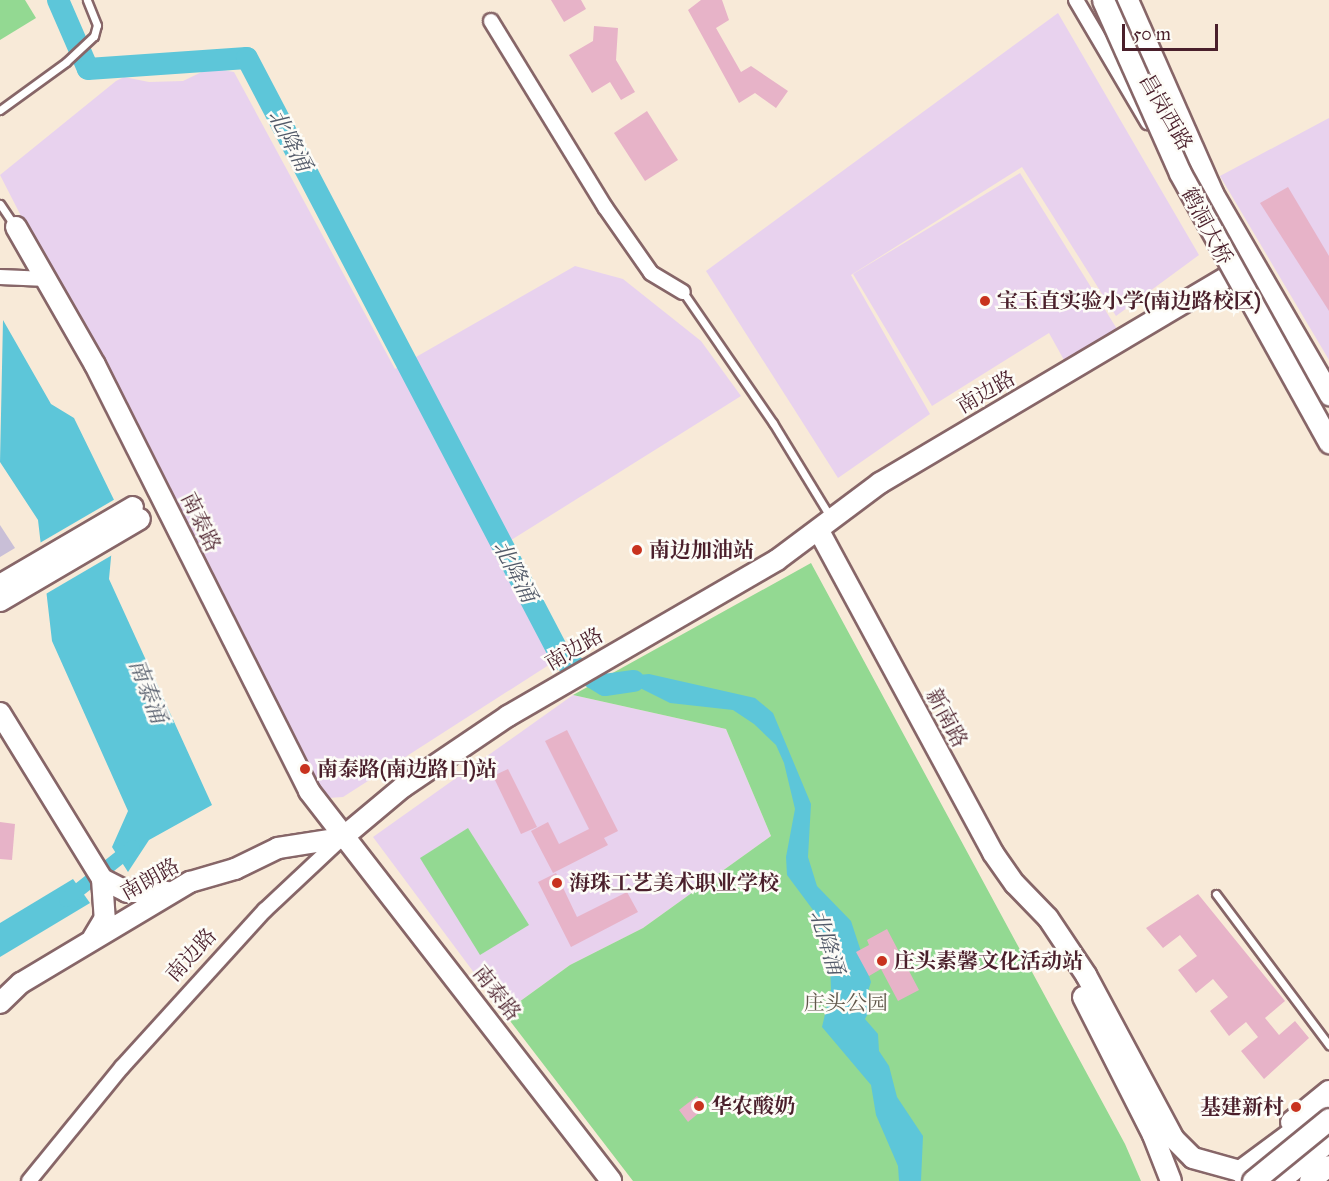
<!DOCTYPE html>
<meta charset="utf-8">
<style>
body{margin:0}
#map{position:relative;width:1329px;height:1181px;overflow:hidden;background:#f8ead8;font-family:"IM FELL Great Primer","Noto Serif SC",serif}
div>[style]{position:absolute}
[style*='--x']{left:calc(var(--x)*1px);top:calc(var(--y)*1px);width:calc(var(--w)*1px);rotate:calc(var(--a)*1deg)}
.built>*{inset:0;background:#e8d2ee}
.industrial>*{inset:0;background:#c9bfd7}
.green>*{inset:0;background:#93d992}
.water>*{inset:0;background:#5dc6d9}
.pier>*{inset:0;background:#f8ead8}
.canal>*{height:14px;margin:-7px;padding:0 7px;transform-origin:7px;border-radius:7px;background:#5dc6d9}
.river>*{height:22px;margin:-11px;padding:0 11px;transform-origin:11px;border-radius:11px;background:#5dc6d9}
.building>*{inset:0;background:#e7b3c8}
.roads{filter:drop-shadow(2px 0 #876668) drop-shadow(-2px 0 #876668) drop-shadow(0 2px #876668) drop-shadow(0 -2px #876668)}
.lane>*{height:7px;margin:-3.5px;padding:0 3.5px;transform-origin:3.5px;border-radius:3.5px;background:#fff}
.street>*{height:14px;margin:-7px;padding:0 7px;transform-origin:7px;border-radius:7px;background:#fff}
.secondary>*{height:20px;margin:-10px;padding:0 10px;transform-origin:10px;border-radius:10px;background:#fff}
.primary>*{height:21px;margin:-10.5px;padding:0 10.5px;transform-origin:10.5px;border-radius:10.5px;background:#fff}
.bridges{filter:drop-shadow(2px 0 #876668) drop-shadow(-2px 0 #876668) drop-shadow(0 2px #876668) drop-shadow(0 -2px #876668)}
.primary-bridge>*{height:21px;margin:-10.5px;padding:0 10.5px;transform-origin:10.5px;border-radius:10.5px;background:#fff}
.dots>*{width:16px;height:16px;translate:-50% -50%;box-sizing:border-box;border:3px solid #fdfcf7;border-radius:50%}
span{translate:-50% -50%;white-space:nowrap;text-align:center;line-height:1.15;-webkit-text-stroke:5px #fdfcf7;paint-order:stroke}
.street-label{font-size:21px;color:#4a1f2b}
.poi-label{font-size:21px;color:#4a1f2b;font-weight:700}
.left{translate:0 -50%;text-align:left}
.right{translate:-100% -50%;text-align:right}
.park-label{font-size:21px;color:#60574a}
.water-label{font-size:22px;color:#515968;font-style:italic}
.scale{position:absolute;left:1122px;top:24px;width:96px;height:27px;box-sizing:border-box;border:3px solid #4a1f2b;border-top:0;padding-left:8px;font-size:18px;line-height:21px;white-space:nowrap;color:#4a1f2b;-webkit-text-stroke:4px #fdfcf7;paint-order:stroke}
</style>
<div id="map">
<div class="built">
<div style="clip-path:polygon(1058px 13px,1199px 255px,1116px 316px,1022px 167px,851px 275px,930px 414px,838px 478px,706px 271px)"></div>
<div style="clip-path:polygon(210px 68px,234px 72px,395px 369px,575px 266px,623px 279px,701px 341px,741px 396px,497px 549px,555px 661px,343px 797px,328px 798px,316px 791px,0 175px,116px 81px,124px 77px,149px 82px,183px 81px)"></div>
<div style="clip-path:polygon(1329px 118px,1329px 360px,1220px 176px)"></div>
<div style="clip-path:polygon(1020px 173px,1117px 329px,1064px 360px,1049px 333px,932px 406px,853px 274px)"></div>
<div style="clip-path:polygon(573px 695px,726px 729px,771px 836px,643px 928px,570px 965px,504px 1013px,373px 837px)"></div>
</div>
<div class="industrial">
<div style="clip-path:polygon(0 525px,15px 548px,0 557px)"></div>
</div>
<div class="green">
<div style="clip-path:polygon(0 0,25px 0,36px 18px,0 40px)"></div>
<div style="clip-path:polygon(811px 563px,1125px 1144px,1141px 1181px,633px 1181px,504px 1013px,570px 965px,643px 928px,771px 836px,726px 729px,573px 695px)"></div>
<div style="clip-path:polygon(468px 828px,529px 925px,480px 955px,420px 858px)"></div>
</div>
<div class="water">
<div style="clip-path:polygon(3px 320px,51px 404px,74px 418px,116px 504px,109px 579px,212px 805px,149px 840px,128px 872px,112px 847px,128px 811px,52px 641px,38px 520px,0 462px)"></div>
<div style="clip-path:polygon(649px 674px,755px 698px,773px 713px,811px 804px,808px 857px,817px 886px,851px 921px,871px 982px,868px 991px,875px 1001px,865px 1019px,878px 1034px,879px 1051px,889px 1066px,897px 1097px,923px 1136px,921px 1181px,899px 1181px,898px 1166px,876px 1115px,871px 1085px,822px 1027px,831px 989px,830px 962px,813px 910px,787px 875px,786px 857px,795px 809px,784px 763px,776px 745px,754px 724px,733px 710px,670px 703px,634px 685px,605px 685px,627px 676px)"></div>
<div style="clip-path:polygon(73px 879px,90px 903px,0 957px,0 923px)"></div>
</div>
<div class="pier">
<div style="clip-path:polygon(117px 498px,114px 554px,44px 595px,38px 544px)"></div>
</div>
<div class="canal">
<div style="--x:66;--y:900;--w:85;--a:-38.3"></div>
</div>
<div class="river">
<div style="--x:58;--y:0;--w:75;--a:66.5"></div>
<div style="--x:88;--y:69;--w:159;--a:-4"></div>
<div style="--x:247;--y:58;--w:679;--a:62.34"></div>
<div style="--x:562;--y:659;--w:50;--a:31.2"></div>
<div style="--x:605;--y:685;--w:29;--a:-8"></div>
</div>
<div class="building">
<div style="clip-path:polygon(551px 0,581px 0,586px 9px,564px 22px)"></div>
<div style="clip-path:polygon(701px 0,722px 0,729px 20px,716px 28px,741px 72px,751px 66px,788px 91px,776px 108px,755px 93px,739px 103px,688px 10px)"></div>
<div style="clip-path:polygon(594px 26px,618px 28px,616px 60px,635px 92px,621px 100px,610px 82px,592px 93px,569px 55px,593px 41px)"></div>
<div style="clip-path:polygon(647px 111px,678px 160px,645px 181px,614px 133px)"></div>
<div style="clip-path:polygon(1288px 187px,1329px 256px,1329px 311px,1260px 203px)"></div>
<div style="clip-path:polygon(567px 730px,618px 831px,604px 838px,608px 845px,553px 873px,531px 831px,548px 822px,559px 844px,589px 829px,545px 741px)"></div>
<div style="clip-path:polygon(508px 769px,537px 827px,521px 834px,493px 776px)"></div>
<div style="clip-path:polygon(0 822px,15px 824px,12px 860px,0 859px)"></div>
<div style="clip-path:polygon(556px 873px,577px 917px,627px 892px,638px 912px,571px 947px,538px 882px)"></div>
<div style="clip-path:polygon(1198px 894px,1285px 1001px,1265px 1018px,1279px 1035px,1295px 1021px,1309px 1038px,1264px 1079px,1241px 1051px,1258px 1037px,1246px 1022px,1229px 1036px,1210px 1011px,1228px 997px,1213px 979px,1196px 993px,1178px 970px,1197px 956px,1180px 935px,1163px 948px,1146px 928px)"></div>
<div style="clip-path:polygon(887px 929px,919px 990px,898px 1001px,881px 969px,869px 976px,856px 952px,869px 945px,867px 940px)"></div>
<div style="clip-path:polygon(697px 1096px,706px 1107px,688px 1122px,679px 1110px)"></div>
</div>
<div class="roads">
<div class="lane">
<div style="--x:0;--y:110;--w:82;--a:-36"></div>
<div style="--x:66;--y:62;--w:38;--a:-43"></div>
<div style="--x:94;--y:36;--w:11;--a:-75"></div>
<div style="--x:97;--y:25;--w:27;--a:-112"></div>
<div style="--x:0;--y:204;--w:25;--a:56"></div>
<div style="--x:683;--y:292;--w:159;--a:55.5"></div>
<div style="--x:773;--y:423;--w:111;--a:58.6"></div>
<div style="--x:1216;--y:894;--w:189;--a:53.2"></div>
</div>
<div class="street">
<div style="--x:1076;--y:0;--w:142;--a:59.5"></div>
<div style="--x:491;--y:21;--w:218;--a:58.5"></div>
<div style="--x:605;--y:207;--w:80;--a:55.1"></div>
<div style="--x:651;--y:273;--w:37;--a:31"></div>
<div style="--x:0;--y:277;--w:47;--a:2.4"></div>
<div style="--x:29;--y:1181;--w:147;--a:-50.8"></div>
<div style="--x:122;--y:1067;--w:212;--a:-47.7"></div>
<div style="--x:265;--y:910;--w:105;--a:-43.1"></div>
</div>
<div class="secondary">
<div style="--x:16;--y:227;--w:159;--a:60.2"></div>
<div style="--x:95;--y:365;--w:477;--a:63.3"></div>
<div style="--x:309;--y:791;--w:493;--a:52.2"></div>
<div style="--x:819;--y:531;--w:366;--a:61.6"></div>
<div style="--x:993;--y:853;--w:38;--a:55"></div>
<div style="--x:1015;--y:884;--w:47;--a:45.9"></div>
<div style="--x:1048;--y:918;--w:69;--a:56.3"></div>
<div style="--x:1086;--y:975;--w:186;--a:61.8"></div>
<div style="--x:1174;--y:1139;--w:27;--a:45"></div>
<div style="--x:1193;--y:1158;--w:49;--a:15.5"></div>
<div style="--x:0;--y:585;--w:154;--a:-30.4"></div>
<div style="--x:0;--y:601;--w:162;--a:-30.4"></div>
<div style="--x:0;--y:713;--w:195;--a:58.4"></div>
<div style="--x:102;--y:879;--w:39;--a:86"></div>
<div style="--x:105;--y:918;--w:23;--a:121"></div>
<div style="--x:342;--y:838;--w:80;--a:-39.9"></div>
<div style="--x:403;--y:787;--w:127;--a:-34.1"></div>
<div style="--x:508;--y:716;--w:311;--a:-30.1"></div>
<div style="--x:777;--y:560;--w:129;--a:-36.8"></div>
<div style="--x:880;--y:483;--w:413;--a:-30.7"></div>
<div style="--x:102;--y:879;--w:28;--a:27"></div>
<div style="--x:127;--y:892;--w:41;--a:0"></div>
<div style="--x:1083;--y:997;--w:155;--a:63.1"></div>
<div style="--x:1153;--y:1135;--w:49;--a:68.6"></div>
<div style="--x:0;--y:1003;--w:29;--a:-44"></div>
<div style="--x:21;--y:983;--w:197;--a:-30.9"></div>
<div style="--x:190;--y:882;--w:47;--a:-16.1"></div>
<div style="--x:235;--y:869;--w:48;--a:-26"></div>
<div style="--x:278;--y:848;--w:65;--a:-8.9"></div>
<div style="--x:1291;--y:1122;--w:49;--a:-39.2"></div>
<div style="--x:1310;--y:1181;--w:24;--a:-38"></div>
</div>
<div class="primary">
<div style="--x:1127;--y:0;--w:211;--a:66.2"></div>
<div style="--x:1212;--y:193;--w:233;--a:59.8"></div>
<div style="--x:1240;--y:1171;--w:111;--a:-36.6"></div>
<div style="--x:1278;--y:1181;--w:65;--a:-38.8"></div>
</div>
</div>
<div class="bridges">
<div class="primary-bridge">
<div style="--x:1103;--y:0;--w:189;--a:66"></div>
<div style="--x:1180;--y:173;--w:308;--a:61"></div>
<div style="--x:1253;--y:1181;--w:98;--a:-39.2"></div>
</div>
</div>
<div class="dots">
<div style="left:985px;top:301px;background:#c8321e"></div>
<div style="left:637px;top:550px;background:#c8321e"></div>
<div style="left:305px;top:769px;background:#c8321e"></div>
<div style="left:557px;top:883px;background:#c8321e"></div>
<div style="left:882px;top:961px;background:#c8321e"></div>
<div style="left:699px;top:1106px;background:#c8321e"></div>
<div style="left:1296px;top:1107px;background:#c8321e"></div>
</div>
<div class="street-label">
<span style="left:1166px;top:112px;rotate:60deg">昌岗西路</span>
<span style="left:1207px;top:226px;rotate:62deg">鹤洞大桥</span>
<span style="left:986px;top:392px;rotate:-30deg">南边路</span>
<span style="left:201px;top:522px;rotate:64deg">南泰路</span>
<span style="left:574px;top:649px;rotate:-30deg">南边路</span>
<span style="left:947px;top:718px;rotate:62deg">新南路</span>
<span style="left:150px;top:879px;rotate:-29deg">南朗路</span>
<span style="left:191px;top:955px;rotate:-48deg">南边路</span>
<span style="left:497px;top:993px;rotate:52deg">南泰路</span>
</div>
<div class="poi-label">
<span class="left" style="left:997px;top:301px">宝玉直实验小学(南边路校区)</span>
<span class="left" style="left:649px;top:550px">南边加油站</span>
<span class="left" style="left:317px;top:769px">南泰路(南边路口)站</span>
<span class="left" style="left:569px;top:883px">海珠工艺美术职业学校</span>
<span class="left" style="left:894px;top:961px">庄头素馨文化活动站</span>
<span class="left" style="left:711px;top:1106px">华农酸奶</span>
<span class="right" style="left:1284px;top:1107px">基建新村</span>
</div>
<div class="park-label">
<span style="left:846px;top:1003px">庄头公园</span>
</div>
<div class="water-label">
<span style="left:290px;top:140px;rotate:62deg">北降涌</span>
<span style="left:515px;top:571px;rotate:62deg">北降涌</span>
<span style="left:148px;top:691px;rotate:69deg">南泰涌</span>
<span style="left:827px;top:942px;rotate:73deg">北降涌</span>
</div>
<div class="scale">50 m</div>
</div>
